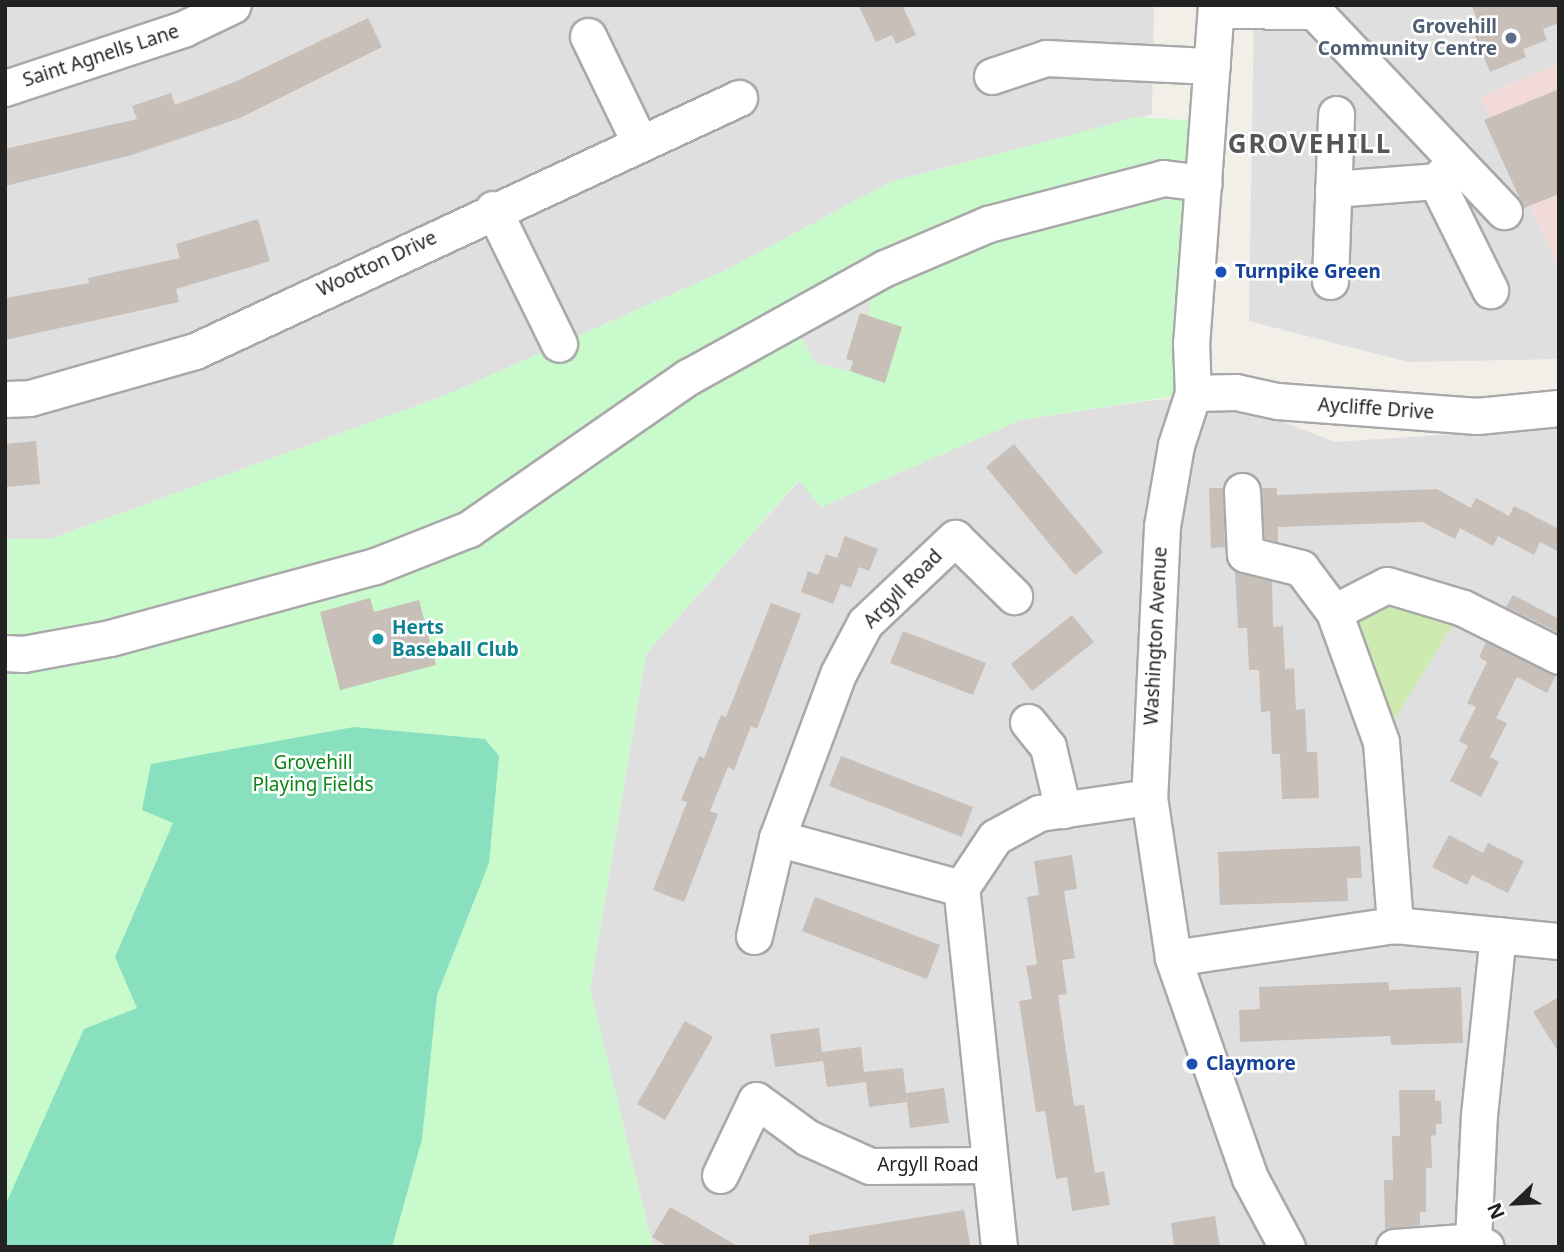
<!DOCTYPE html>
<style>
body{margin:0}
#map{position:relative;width:1564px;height:1252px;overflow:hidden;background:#f2efe9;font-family:"Noto Sans",sans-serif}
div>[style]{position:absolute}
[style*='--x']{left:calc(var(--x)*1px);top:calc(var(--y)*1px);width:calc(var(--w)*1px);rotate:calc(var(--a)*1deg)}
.residential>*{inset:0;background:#e0dfdf}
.commercial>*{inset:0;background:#f2dad9}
.grass>*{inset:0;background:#cdebb0}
.park>*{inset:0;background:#c8facc}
.pitch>*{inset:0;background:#88e0be}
.parking>*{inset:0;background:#e2e2e2}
.building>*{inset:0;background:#c7bfb8}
.roads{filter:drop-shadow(2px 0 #a9a9a9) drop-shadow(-2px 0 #a9a9a9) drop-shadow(0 2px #a9a9a9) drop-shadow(0 -2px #a9a9a9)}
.minor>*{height:35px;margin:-17.5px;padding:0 17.5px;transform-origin:17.5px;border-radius:17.5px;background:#fff}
.dots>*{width:19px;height:19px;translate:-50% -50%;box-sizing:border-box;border:4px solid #fff;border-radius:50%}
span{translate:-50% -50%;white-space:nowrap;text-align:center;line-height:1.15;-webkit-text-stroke:5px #fff;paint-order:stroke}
.service-label{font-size:19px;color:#4e5e75;font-weight:700}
.right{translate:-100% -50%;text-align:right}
.street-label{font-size:19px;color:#222}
.transit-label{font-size:19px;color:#164399;font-weight:700}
.left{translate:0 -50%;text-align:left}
.culture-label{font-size:19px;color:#0d838f;font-weight:700}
.park-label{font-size:19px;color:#0c8416}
.district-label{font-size:26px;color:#555;font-weight:700;letter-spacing:2px}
.frame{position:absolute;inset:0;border:7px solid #222;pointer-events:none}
.north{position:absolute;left:1480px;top:1168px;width:70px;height:70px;-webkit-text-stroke:5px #fff;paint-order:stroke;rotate:247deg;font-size:19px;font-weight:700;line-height:28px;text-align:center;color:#222}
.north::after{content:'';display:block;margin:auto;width:24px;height:32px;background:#222;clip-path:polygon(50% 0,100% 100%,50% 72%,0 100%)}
</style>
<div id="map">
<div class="residential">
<div style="clip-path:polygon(5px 5px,1154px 5px,1152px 114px,890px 182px,724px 271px,446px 395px,50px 539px,5px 539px)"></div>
<div style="clip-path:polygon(1254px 5px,1559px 5px,1559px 63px,1481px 97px,1559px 269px,1559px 359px,1408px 362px,1249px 321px)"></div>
<div style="clip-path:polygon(1214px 396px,1335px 442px,1559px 427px,1559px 1247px,653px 1247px,590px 989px,646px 654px,800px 480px,821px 507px,1021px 420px,1146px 401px)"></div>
</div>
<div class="commercial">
<div style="clip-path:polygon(1559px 63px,1559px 269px,1481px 97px)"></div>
</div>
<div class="grass">
<div style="clip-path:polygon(1387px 585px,1463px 608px,1381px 742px,1334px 612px)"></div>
</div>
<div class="park">
<div style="clip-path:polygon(1138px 117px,1210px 122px,1193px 393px,1021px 420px,821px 507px,799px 480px,646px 654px,590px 989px,653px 1247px,5px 1247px,5px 539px,50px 539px,446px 395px,724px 271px,890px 182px)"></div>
</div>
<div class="pitch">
<div style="clip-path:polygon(354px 727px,485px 739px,499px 756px,489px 863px,437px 995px,422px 1139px,392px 1247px,5px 1247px,5px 1206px,84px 1029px,137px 1008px,115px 957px,173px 823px,142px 810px,151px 764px)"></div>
</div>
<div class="parking">
<div style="clip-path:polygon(871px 299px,868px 316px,860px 314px,846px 358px,853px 361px,850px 371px,815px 363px,800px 335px)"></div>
</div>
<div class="building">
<div style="clip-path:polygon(858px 5px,902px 5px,916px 35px,896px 44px,892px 35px,876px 42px)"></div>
<div style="clip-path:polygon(1471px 5px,1559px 5px,1559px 23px,1543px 29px,1547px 40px,1523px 49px,1526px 57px,1490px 72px,1475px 36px,1483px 33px)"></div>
<div style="clip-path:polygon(368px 18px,382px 47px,240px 118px,132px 155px,5px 186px,5px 149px,137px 119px,132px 106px,171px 93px,175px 105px,237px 81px)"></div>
<div style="clip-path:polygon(1559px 89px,1559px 194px,1524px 208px,1484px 120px)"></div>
<div style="clip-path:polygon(258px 219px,270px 261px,176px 289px,179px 302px,5px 340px,5px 298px,89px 283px,88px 278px,180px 258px,176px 244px)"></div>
<div style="clip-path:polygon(860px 313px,902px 327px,885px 383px,850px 371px,853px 361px,846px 359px)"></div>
<div style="clip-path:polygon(36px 441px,40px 484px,5px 487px,5px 444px)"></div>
<div style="clip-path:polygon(1014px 444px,1103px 552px,1075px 575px,986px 467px)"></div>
<div style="clip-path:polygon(1209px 488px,1223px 488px,1225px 547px,1211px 548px)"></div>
<div style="clip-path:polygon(1262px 488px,1277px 488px,1277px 495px,1437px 489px,1471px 508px,1476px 498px,1509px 516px,1514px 506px,1559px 529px,1559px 552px,1540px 542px,1534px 555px,1498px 536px,1493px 546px,1460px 528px,1455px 539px,1422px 522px,1278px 527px,1278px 542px,1264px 538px)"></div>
<div style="clip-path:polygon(845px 536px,878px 549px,869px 571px,859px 567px,851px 588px,841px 584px,833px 604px,801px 592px,808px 571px,818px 575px,826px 554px,837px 558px)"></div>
<div style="clip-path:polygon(1235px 571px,1272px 581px,1273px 627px,1283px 626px,1285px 669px,1294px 668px,1296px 710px,1305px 709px,1307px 752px,1317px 752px,1319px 798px,1282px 799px,1280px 754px,1272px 754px,1270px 711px,1261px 712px,1259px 670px,1249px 670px,1247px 628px,1238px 628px)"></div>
<div style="clip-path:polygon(1513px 595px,1559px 619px,1559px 633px,1506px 607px)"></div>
<div style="clip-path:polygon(370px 598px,374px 612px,419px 600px,436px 665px,340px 690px,320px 612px)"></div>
<div style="clip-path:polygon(771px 603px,801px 614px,757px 729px,751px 726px,734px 770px,728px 767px,710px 811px,718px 814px,684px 902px,653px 890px,687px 802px,681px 800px,699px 756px,704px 758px,721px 715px,726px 717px)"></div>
<div style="clip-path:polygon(1072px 615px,1094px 642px,1032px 691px,1011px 664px)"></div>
<div style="clip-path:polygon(903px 631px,986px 663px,973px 695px,890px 663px)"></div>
<div style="clip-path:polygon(1486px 642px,1556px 675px,1547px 693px,1517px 677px,1496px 718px,1507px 723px,1490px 757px,1499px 762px,1481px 797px,1450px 781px,1468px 746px,1459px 741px,1476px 707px,1467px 703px,1487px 662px,1479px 657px)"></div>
<div style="clip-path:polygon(841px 756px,973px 807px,962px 837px,829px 786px)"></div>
<div style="clip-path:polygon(1449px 835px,1483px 853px,1488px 843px,1524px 861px,1508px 893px,1472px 875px,1467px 885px,1432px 867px)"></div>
<div style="clip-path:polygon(1360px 846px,1362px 878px,1347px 878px,1348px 901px,1220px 905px,1218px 852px)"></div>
<div style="clip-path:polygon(1072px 855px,1077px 889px,1064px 891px,1075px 958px,1062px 960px,1067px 994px,1058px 995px,1074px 1106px,1084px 1105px,1095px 1173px,1104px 1171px,1110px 1205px,1072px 1211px,1067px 1177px,1056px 1179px,1045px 1111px,1036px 1112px,1019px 1001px,1032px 999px,1026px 966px,1037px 964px,1027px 897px,1039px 895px,1034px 861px)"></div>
<div style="clip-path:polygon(815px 897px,940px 945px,927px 979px,802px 931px)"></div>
<div style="clip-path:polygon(1388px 982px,1389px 990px,1461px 987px,1463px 1043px,1391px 1045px,1390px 1036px,1240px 1042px,1239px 1010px,1260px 1009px,1259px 987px)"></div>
<div style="clip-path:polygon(1559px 997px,1559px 1053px,1533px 1012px)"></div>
<div style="clip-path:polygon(685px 1021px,713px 1037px,665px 1120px,637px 1104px)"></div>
<div style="clip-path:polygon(819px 1028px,822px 1052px,861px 1047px,864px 1072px,903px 1068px,907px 1102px,869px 1107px,866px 1082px,827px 1087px,823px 1061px,775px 1067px,770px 1034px)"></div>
<div style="clip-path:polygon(944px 1088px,949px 1123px,910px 1128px,906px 1093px)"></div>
<div style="clip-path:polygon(1399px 1090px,1435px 1090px,1435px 1101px,1441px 1101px,1442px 1124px,1436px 1124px,1436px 1135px,1431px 1136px,1432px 1168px,1426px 1168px,1426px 1212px,1420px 1212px,1420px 1225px,1385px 1229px,1384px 1180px,1393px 1180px,1392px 1136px,1400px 1136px)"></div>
<div style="clip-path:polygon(670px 1207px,700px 1224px,739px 1247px,668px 1247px,652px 1237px)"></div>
<div style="clip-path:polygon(964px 1210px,970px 1245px,809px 1247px,809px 1235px)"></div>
<div style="clip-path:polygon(1215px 1216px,1220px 1247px,1174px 1247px,1171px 1223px)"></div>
</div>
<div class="roads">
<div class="minor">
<div style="--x:1216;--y:5;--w:338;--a:94.2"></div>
<div style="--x:1191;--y:342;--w:51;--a:87.8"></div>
<div style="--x:1193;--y:393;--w:55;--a:108.1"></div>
<div style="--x:1176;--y:445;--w:82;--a:99.8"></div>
<div style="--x:1162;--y:526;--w:271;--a:92.7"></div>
<div style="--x:1149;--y:797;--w:163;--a:81.5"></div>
<div style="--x:1173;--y:958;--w:233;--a:70.7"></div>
<div style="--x:1250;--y:1178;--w:78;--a:61.8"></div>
<div style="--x:1216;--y:10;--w:98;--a:0.6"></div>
<div style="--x:1314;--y:11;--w:276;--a:46.5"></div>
<div style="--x:588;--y:36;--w:119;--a:64.1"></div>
<div style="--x:992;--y:76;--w:57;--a:-18.4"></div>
<div style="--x:1046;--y:58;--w:166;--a:2.8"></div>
<div style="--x:5;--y:88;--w:188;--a:-18.3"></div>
<div style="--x:183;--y:29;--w:55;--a:-25.6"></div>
<div style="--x:1436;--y:181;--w:122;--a:63.6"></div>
<div style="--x:1333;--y:189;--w:103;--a:-4.4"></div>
<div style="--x:1436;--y:181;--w:28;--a:-45"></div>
<div style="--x:493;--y:209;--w:150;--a:63.9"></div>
<div style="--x:1330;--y:281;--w:167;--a:-87.9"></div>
<div style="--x:1193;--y:393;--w:43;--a:-1.3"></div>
<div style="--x:1236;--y:392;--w:42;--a:12.4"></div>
<div style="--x:1277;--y:401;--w:201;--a:4.3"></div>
<div style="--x:1477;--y:416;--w:82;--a:-5.6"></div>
<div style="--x:5;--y:399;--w:25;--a:-2"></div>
<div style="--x:30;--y:398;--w:172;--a:-15.9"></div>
<div style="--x:195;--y:351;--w:600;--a:-24.94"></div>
<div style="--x:1242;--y:491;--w:63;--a:87.3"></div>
<div style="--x:1245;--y:554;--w:58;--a:14"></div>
<div style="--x:1301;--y:568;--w:55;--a:53.1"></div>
<div style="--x:1334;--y:612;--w:138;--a:70.1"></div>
<div style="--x:1381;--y:742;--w:184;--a:85.6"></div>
<div style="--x:1334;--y:612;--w:59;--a:-27"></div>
<div style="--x:1387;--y:585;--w:79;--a:16.8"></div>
<div style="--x:1463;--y:608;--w:107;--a:26.6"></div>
<div style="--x:5;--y:653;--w:18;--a:3"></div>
<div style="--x:23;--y:654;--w:88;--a:-10.4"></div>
<div style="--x:110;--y:638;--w:275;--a:-15.2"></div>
<div style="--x:375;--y:566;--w:101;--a:-21.5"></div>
<div style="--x:469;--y:529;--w:267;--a:-34.8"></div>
<div style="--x:688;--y:377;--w:225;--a:-29"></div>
<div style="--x:885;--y:268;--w:112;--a:-23.1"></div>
<div style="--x:988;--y:224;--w:181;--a:-14.7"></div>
<div style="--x:1163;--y:178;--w:41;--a:7"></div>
<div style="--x:1028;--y:722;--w:32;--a:51"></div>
<div style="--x:1048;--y:747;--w:65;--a:76.6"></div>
<div style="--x:777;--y:838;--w:191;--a:15.2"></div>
<div style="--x:754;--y:936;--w:101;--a:-76.8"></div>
<div style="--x:777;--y:838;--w:175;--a:-69.6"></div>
<div style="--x:838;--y:674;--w:58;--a:-62.1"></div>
<div style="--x:865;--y:623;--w:124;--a:-43.4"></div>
<div style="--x:955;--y:538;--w:83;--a:44.5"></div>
<div style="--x:1173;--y:958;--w:224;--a:-8.5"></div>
<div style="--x:1395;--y:925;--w:165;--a:5.6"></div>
<div style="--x:720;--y:1175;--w:83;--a:-64.4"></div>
<div style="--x:756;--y:1100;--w:64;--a:36.2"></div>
<div style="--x:808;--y:1138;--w:68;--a:24.3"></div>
<div style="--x:870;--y:1166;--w:120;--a:-0.5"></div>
<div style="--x:1473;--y:1241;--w:126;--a:-87.3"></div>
<div style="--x:1479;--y:1115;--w:181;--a:-84"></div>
<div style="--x:999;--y:1247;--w:361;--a:-96"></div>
<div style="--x:961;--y:888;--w:61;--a:-56.3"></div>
<div style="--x:995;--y:837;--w:50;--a:-28.6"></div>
<div style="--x:1039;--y:813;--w:111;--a:-8.3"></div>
<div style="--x:1394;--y:1247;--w:79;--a:-4.3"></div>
<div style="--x:1473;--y:1241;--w:14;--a:25"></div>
</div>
</div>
<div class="dots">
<div style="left:1511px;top:38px;background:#5c6f8a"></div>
<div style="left:1221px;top:272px;background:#1a4fb4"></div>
<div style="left:378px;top:639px;background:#0f9aa8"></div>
<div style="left:1192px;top:1064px;background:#1a4fb4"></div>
</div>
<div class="service-label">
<span class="right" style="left:1497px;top:38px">Grovehill<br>Community Centre</span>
</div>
<div class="street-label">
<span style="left:101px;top:56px;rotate:-18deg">Saint Agnells Lane</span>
<span style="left:377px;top:264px;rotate:-25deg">Wootton Drive</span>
<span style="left:1376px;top:409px;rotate:4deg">Aycliffe Drive</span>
<span style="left:903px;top:589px;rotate:-45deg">Argyll Road</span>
<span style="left:1156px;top:636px;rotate:-87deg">Washington Avenue</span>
<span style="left:928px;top:1165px">Argyll Road</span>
</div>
<div class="transit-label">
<span class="left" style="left:1235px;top:272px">Turnpike Green</span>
<span class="left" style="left:1206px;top:1064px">Claymore</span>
</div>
<div class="culture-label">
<span class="left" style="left:392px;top:639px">Herts<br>Baseball Club</span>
</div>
<div class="park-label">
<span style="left:313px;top:774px">Grovehill<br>Playing Fields</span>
</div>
<div class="district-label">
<span style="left:1310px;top:144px">GROVEHILL</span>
</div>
<div class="frame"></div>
<div class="north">N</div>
</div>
